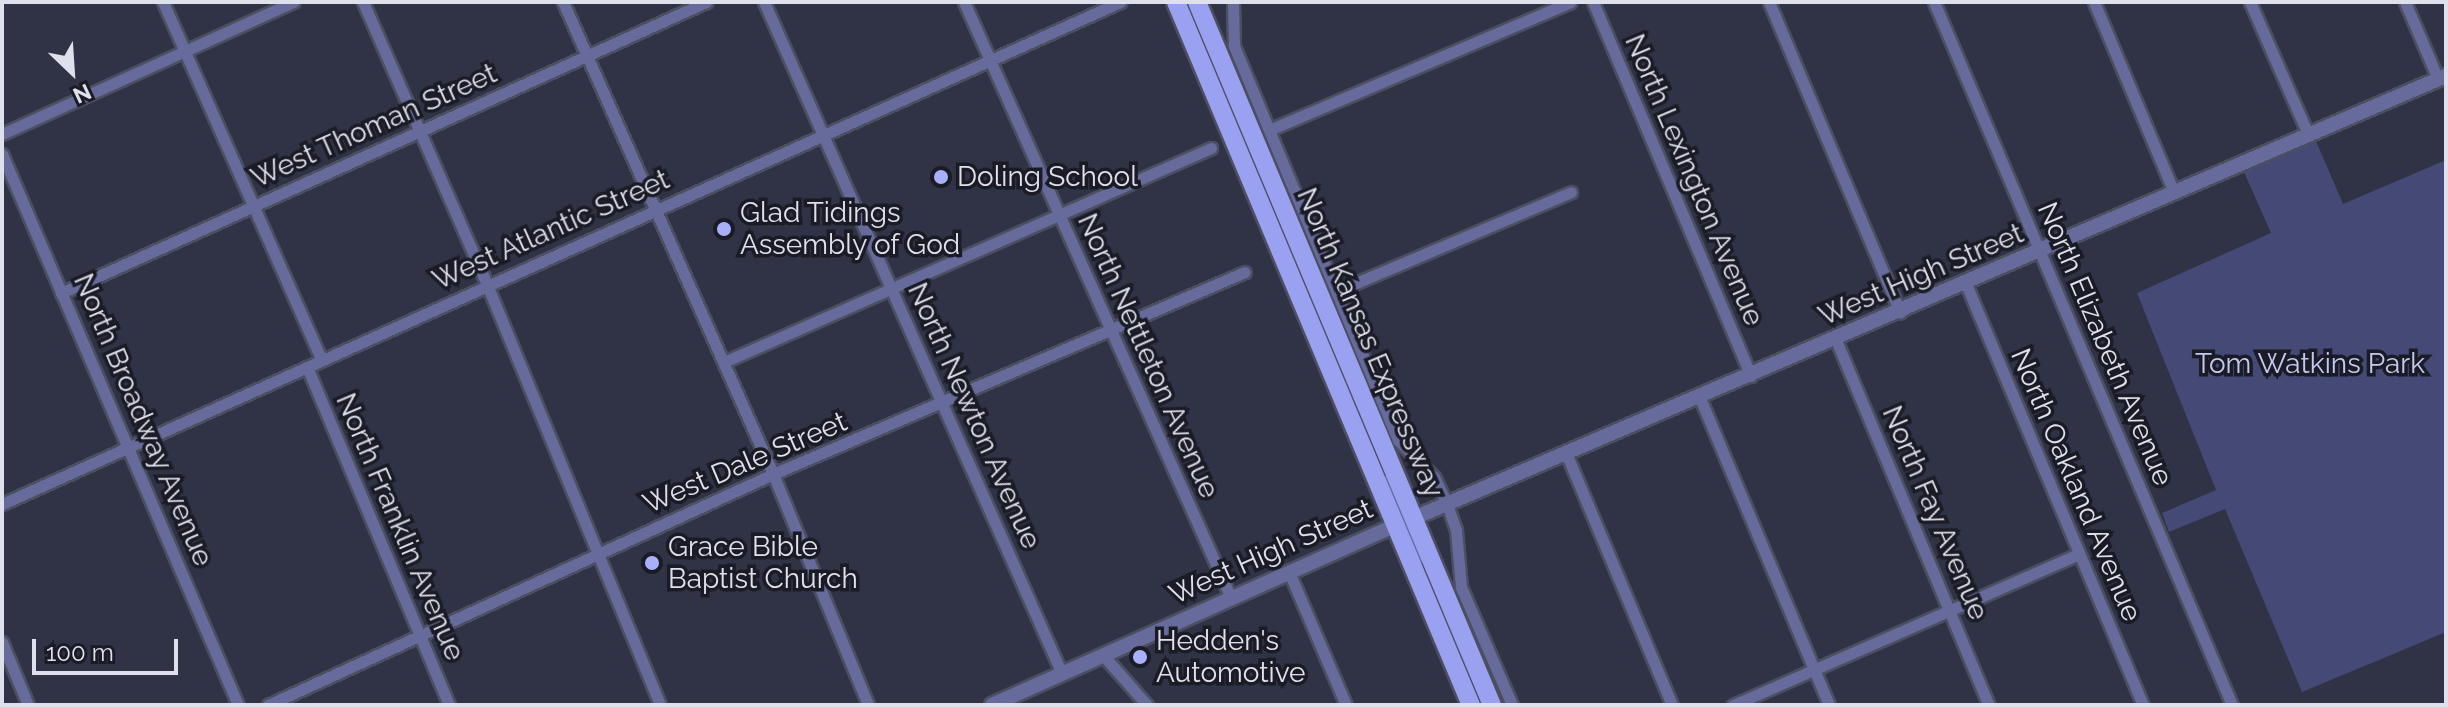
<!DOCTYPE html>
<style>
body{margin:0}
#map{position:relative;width:2448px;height:707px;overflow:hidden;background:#303346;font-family:Raleway,sans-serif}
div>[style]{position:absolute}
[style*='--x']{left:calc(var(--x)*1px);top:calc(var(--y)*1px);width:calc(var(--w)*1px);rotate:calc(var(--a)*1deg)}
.green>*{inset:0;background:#454976}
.roads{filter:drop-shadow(2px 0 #4c4f61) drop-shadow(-2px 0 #4c4f61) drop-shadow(0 2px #4c4f61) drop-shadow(0 -2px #4c4f61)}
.minor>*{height:11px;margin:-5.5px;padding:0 5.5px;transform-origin:5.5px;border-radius:5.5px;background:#666b9c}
.tertiary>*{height:14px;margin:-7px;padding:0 7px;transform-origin:7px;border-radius:7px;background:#666b9c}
.primary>*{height:18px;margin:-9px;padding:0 9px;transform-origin:9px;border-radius:9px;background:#9aa1f1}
.dots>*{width:22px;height:22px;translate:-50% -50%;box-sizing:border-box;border:4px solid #1a1b24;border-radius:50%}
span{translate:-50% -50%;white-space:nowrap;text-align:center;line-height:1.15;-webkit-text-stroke:7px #1a1b24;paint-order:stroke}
.street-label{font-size:28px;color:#dee0ec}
.poi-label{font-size:28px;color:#dee0ec}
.left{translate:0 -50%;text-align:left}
.park-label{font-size:28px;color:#c3c8f0}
.frame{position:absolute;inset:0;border:4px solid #dee0ec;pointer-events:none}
.north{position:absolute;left:32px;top:32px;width:80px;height:80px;-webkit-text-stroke:6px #1a1b24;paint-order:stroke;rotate:155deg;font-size:22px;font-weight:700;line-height:32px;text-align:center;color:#dee0ec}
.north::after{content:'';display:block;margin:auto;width:28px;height:36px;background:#dee0ec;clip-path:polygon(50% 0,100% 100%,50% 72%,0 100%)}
.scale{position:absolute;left:32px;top:639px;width:146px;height:36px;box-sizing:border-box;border:4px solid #dee0ec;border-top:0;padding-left:10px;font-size:24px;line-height:28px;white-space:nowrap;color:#dee0ec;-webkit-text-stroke:6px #1a1b24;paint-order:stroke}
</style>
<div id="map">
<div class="green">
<div style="clip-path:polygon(2316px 141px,2343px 204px,2446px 160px,2446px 632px,2302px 692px,2225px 509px,2169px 532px,2162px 513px,2216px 490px,2137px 293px,2271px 233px,2244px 172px)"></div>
</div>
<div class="roads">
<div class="minor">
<div style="--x:163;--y:2;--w:392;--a:66.1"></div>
<div style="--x:363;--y:2;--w:298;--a:66.3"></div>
<div style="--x:483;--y:275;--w:465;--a:67.6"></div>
<div style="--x:563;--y:2;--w:517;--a:66.01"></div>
<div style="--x:773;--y:474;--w:250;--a:67.6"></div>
<div style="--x:764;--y:2;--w:735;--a:66.08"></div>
<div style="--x:964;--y:2;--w:653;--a:65.87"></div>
<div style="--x:1233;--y:2;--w:44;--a:88.7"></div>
<div style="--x:1234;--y:46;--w:427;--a:67.4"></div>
<div style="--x:1398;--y:440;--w:52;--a:45.8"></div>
<div style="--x:1434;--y:477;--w:30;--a:64"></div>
<div style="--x:1447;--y:504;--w:28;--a:71"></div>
<div style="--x:1456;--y:530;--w:57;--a:85"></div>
<div style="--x:1461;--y:587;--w:129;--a:66.6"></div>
<div style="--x:1593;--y:2;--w:406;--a:67.1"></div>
<div style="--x:1769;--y:2;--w:337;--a:67.1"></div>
<div style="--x:1934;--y:2;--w:764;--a:67.03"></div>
<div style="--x:2094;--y:2;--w:206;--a:67.2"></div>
<div style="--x:2250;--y:2;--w:144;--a:66.3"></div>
<div style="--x:2405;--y:2;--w:84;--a:66.8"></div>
<div style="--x:1269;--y:130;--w:327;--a:-23"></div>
<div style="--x:2;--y:134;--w:320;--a:-24.4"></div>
<div style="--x:2;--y:154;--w:599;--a:66.81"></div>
<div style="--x:1966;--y:284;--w:457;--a:67.2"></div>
<div style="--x:1337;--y:291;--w:254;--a:-22.9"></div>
<div style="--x:61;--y:293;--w:708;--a:-24.28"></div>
<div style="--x:1836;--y:340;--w:396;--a:67.3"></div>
<div style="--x:724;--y:362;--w:532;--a:-23.72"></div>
<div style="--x:307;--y:367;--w:367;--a:67.2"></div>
<div style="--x:1700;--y:398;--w:333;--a:67.2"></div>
<div style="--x:1566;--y:453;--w:273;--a:67.2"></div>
<div style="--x:2;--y:504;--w:1226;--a:-24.18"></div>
<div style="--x:1289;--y:572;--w:145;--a:66.8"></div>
<div style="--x:2;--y:642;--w:68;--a:67.6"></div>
<div style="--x:1103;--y:655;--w:67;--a:48.7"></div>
<div style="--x:268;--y:705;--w:555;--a:-24.58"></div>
<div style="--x:773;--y:474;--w:513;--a:-23.17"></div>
<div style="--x:1733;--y:705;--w:377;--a:-23.6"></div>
</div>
<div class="tertiary">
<div style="--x:1387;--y:483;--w:35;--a:63"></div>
<div style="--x:1403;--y:514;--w:12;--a:20"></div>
<div style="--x:1414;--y:518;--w:1123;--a:-23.19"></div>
<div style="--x:992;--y:705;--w:442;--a:-24"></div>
<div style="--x:1396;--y:525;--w:10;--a:24"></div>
<div style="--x:1405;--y:529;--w:31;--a:59"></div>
</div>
<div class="primary">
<div style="--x:1176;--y:2;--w:762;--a:67.24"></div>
<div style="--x:1197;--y:2;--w:762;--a:67.24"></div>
</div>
</div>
<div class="dots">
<div style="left:941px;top:177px;background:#a8b0fc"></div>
<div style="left:724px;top:229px;background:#a8b0fc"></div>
<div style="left:652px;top:563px;background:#a8b0fc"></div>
<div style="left:1140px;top:657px;background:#a8b0fc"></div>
</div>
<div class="street-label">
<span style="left:374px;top:126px;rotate:-24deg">West Thoman Street</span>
<span style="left:1694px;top:180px;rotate:67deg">North Lexington Avenue</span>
<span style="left:551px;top:230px;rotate:-24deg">West Atlantic Street</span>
<span style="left:1921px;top:275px;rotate:-23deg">West High Street</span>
<span style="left:1370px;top:343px;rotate:67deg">North Kansas Expressway</span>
<span style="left:2105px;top:344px;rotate:67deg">North Elizabeth Avenue</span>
<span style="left:1148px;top:356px;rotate:66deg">North Nettleton Avenue</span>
<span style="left:974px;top:416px;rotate:66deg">North Newton Avenue</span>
<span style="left:143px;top:420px;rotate:67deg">North Broadway Avenue</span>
<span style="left:745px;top:463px;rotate:-23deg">West Dale Street</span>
<span style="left:2076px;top:485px;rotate:67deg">North Oakland Avenue</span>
<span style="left:1935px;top:513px;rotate:67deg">North Fay Avenue</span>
<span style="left:400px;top:527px;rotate:67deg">North Franklin Avenue</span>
<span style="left:1271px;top:552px;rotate:-24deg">West High Street</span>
</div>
<div class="poi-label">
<span class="left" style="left:957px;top:177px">Doling School</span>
<span class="left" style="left:740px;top:229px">Glad Tidings<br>Assembly of God</span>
<span class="left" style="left:668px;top:563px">Grace Bible<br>Baptist Church</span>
<span class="left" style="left:1156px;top:657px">Hedden's<br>Automotive</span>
</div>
<div class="park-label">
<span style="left:2310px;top:364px">Tom Watkins Park</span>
</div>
<div class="frame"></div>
<div class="north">N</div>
<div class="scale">100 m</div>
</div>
